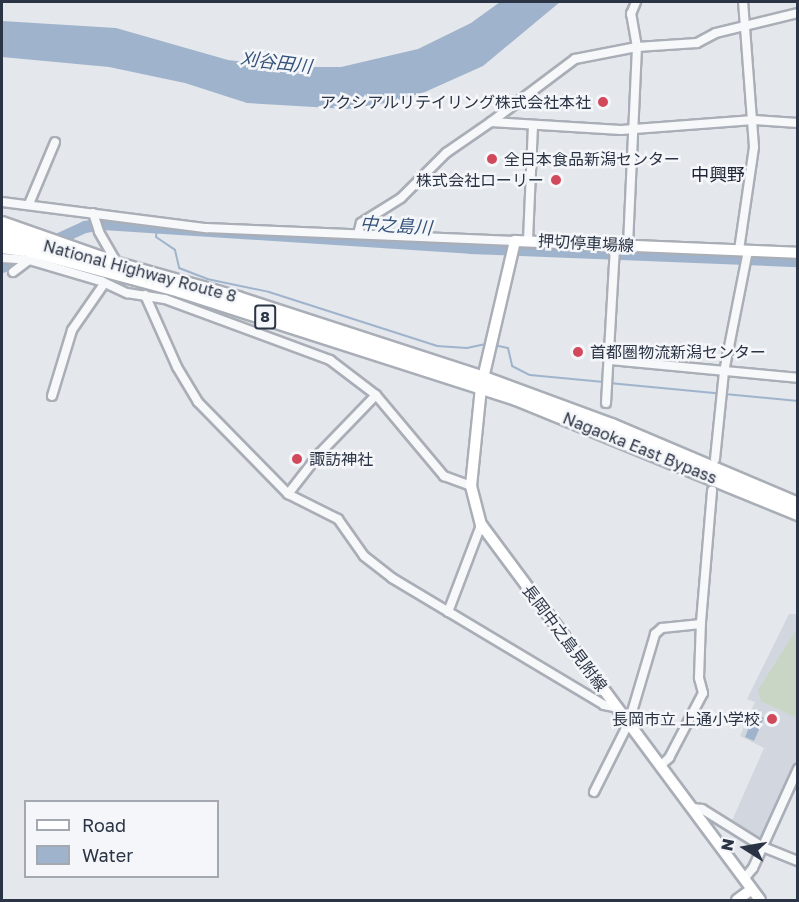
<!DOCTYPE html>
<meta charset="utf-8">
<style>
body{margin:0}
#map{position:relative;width:799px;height:902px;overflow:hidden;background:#e4e7ec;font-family:"Golos Text","Noto Sans JP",sans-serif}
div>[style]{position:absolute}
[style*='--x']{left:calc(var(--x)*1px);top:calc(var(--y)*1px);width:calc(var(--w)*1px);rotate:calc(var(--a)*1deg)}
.built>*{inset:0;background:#d2d6de}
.green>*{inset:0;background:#c9d6c5}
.water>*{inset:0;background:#9fb4cc}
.stream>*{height:2px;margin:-1px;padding:0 1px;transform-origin:1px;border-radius:1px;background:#9fb4cc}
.river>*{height:12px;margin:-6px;padding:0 6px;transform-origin:6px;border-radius:6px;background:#9fb4cc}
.roads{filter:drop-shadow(2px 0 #a9aeb7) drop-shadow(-2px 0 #a9aeb7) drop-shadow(0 2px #a9aeb7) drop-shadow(0 -2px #a9aeb7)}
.minor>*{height:8px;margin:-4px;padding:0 4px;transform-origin:4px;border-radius:4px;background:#f7f8fa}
.secondary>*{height:10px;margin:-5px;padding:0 5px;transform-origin:5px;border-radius:5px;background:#fff}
.trunk>*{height:12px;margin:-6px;padding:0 6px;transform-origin:6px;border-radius:6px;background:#fff}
.motorway>*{height:14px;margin:-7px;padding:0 7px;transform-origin:7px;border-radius:7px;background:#fff}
.dots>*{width:16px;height:16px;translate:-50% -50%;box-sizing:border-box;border:3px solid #f4f6f9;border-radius:50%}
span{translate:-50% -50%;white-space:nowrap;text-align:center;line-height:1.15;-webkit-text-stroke:5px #f4f6f9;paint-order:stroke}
.shield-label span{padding:2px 4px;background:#f4f6f9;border:2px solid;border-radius:4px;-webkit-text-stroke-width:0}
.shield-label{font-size:15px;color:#2b3445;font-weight:700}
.poi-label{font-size:16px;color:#2b3445}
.right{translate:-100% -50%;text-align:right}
.left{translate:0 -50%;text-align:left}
.street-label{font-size:16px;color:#2b3445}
.water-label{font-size:18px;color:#34527a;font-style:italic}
.neighbourhood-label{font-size:18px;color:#1d2536}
.frame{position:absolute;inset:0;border:3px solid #2b3445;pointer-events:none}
.legend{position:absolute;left:24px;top:800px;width:195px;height:78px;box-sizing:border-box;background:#f4f6f9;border:2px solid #a4a8b1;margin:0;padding:8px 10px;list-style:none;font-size:18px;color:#2b3445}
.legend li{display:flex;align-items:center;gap:12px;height:30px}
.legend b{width:30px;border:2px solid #a4a8b1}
.north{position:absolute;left:715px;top:818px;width:60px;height:60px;-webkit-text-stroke:4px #f4f6f9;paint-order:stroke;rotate:281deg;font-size:16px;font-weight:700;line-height:24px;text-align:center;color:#2b3445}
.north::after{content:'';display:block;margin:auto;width:21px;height:27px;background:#2b3445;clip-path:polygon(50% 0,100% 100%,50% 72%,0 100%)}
</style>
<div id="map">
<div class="built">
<div style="clip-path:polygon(789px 614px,797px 614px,797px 763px,762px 840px,731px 823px,764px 748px,740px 736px,755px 702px,747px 699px)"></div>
</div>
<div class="green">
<div style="clip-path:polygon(797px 629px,798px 629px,797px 718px,761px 701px,758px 690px)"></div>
</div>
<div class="water">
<div style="clip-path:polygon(500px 2px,560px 2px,483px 66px,425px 92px,391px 102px,348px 109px,247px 103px,185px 83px,109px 67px,2px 57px,2px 21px,116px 28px,228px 60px,287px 67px,341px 67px,418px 49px,471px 23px)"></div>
<div style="clip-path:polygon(755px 713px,764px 718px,754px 741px,745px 737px)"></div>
</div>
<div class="stream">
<div style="--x:157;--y:228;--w:9;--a:96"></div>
<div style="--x:156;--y:237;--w:23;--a:34"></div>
<div style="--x:175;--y:250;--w:18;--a:77"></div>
<div style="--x:179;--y:268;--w:30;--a:21"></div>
<div style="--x:207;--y:279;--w:63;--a:11.8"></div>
<div style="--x:269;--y:292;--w:176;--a:17.8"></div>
<div style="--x:437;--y:346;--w:30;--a:4"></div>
<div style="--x:467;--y:348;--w:19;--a:-12"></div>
<div style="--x:494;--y:345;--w:14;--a:12"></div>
<div style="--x:508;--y:348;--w:18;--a:77"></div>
<div style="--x:512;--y:366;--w:20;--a:27"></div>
<div style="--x:530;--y:375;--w:74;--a:5.4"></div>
<div style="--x:609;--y:383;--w:190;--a:5.4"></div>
</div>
<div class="river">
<div style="--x:48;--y:244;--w:41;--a:-24.7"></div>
<div style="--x:85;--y:227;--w:18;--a:-9"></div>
<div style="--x:103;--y:224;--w:368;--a:3.7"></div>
<div style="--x:470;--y:248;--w:328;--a:2.3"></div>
<div style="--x:2;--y:267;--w:25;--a:-26"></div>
</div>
<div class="roads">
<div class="minor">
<div style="--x:491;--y:122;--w:105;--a:-36.9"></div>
<div style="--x:575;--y:59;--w:63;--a:-11"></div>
<div style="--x:637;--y:47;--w:60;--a:-3.8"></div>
<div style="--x:697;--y:43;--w:21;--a:-28"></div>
<div style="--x:716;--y:33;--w:84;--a:-13.7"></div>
<div style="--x:2;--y:202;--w:206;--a:7.3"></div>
<div style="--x:206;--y:228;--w:309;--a:2.4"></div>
<div style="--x:29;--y:204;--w:67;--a:-67.2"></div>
<div style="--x:93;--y:213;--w:20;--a:72"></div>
<div style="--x:99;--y:232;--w:36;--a:60"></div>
<div style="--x:358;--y:234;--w:11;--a:-75"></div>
<div style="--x:361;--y:223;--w:47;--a:-32"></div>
<div style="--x:401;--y:198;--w:64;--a:-45"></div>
<div style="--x:446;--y:153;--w:55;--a:-34.6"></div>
<div style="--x:491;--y:122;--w:130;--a:3.5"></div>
<div style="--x:621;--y:130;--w:133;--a:-4.3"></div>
<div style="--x:754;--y:120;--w:44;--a:3.9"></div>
<div style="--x:528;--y:240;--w:115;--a:-87.5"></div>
<div style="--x:628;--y:245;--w:198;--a:-87.4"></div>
<div style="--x:637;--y:47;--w:34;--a:-100"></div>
<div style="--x:631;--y:14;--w:13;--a:-67"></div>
<div style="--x:739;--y:250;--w:104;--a:-81.7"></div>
<div style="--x:754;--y:147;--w:145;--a:-94.3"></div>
<div style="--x:2;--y:258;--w:27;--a:4"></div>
<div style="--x:29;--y:260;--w:75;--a:16.3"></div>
<div style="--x:101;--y:281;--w:29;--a:25"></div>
<div style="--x:127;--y:293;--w:38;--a:9"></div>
<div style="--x:165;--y:299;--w:176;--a:20.3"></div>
<div style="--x:330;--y:360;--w:58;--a:37.3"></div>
<div style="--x:376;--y:395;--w:106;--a:50"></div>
<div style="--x:444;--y:476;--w:29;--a:20"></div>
<div style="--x:13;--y:272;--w:20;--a:-37"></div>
<div style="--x:145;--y:295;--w:79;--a:66"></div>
<div style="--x:177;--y:367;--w:41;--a:59"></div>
<div style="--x:198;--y:402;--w:129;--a:45.6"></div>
<div style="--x:609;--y:360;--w:190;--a:5.4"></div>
<div style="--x:376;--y:395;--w:81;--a:134"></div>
<div style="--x:320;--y:453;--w:52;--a:128"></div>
<div style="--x:288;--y:494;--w:56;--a:26.6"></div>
<div style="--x:338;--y:519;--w:45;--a:54.9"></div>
<div style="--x:364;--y:556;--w:36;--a:38"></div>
<div style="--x:392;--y:578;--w:247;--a:30.9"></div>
<div style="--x:604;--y:705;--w:14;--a:12"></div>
<div style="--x:52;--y:396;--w:69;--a:-73.1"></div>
<div style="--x:72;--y:330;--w:56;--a:-55.2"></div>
<div style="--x:606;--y:403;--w:158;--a:-86.7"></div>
<div style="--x:715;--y:459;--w:87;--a:-84.1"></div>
<div style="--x:724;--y:372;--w:123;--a:-78.8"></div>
<div style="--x:448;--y:612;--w:93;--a:-69.2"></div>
<div style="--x:661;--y:765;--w:11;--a:-41"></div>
<div style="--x:669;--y:758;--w:73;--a:-62.4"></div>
<div style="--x:703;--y:693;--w:16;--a:-105"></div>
<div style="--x:699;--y:678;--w:56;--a:-88"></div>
<div style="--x:701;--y:622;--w:132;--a:-85.2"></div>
<div style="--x:594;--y:792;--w:78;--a:-63.4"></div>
<div style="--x:629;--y:722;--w:92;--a:-73.5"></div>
<div style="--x:655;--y:634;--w:9;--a:-41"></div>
<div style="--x:662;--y:628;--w:39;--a:-6"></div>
<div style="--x:693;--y:808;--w:9;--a:6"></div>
<div style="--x:702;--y:809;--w:72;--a:31.9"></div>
<div style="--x:763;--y:847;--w:38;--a:22"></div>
<div style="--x:744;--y:879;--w:14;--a:-51"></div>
<div style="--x:753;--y:868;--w:109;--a:-65.6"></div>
</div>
<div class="secondary">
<div style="--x:737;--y:900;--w:17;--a:-36"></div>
<div style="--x:760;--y:900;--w:467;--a:-126.6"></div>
<div style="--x:481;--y:525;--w:40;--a:-104.4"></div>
<div style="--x:471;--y:486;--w:100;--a:-84.2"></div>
<div style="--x:481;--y:387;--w:150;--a:-76.9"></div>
<div style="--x:515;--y:241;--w:283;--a:2.4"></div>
</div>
<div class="trunk">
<div style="--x:2;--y:234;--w:42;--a:13.7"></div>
<div style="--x:16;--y:247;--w:170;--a:15"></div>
<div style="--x:180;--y:291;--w:353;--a:17.8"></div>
<div style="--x:516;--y:399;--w:305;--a:22.2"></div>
<div style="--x:97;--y:258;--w:147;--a:15.8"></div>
<div style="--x:238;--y:298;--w:259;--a:18"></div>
<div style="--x:484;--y:378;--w:136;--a:20.2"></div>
<div style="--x:612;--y:425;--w:202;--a:23"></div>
</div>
<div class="motorway">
<div style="--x:2;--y:224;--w:111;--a:19.4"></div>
<div style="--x:2;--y:246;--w:21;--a:8"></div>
</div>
</div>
<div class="dots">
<div style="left:603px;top:102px;background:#d1495b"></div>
<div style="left:492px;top:159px;background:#d1495b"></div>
<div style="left:556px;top:180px;background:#d1495b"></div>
<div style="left:578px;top:352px;background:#d1495b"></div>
<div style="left:297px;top:459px;background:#d1495b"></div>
<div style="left:772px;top:719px;background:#d1495b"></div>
</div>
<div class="shield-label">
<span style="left:265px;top:317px">8</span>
</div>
<div class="poi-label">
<span class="right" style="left:591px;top:102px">アクシアルリテイリング株式会社本社</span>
<span class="left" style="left:504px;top:159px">全日本食品新潟センター</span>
<span class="right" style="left:544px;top:180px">株式会社ローリー</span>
<span class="left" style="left:590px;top:352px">首都圏物流新潟センター</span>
<span class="left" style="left:309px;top:459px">諏訪神社</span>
<span class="right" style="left:760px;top:719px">長岡市立 上通小学校</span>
</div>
<div class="street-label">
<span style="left:586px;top:243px;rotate:3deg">押切停車場線</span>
<span style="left:140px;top:271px;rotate:15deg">National Highway Route 8</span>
<span style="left:640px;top:448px;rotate:22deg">Nagaoka East Bypass</span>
<span style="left:565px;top:638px;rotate:53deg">長岡中之島見附線</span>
</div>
<div class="water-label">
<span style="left:276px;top:62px;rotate:7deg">刈谷田川</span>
<span style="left:396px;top:225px;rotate:4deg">中之島川</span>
</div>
<div class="neighbourhood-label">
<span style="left:718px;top:174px">中興野</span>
</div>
<div class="frame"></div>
<ul class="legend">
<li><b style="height:8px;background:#fff"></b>Road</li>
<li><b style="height:16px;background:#9fb4cc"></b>Water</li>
</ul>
<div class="north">N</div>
</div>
